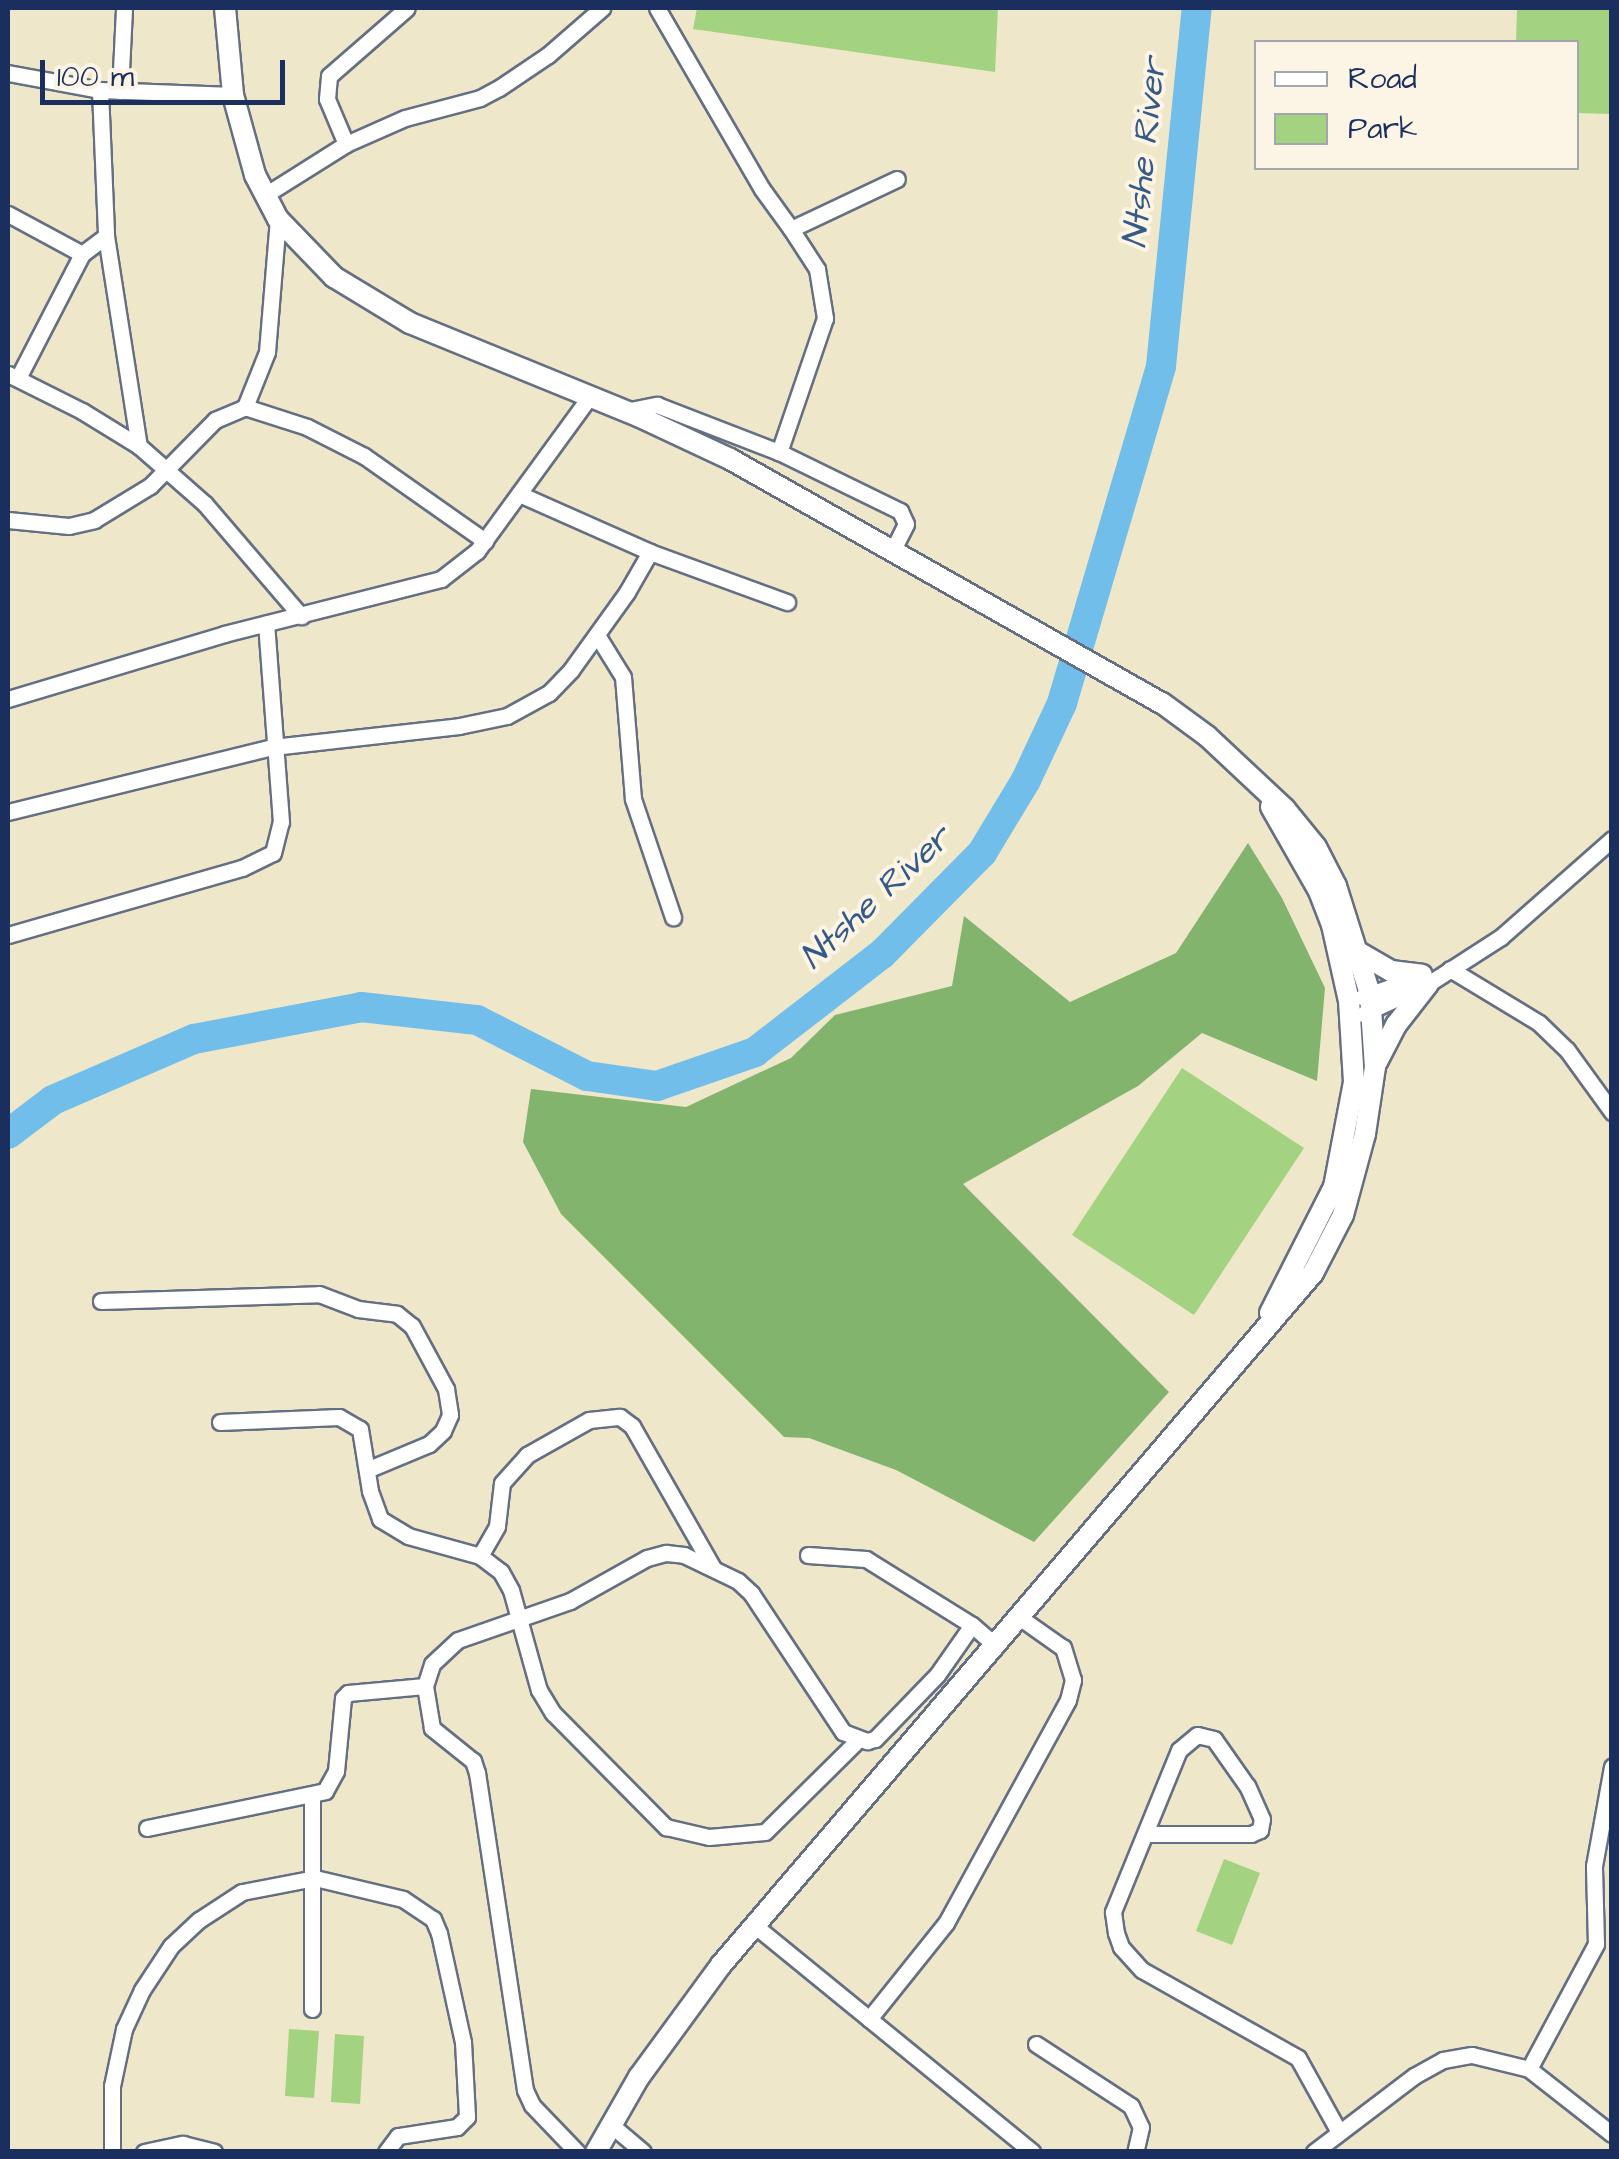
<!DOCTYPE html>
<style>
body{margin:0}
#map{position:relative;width:1619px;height:2159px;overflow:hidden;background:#efe7c9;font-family:"Architects Daughter",sans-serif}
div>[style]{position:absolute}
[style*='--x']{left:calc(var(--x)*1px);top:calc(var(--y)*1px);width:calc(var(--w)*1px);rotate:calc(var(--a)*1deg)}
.green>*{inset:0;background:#a3d280}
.forest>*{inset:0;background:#82b46e}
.river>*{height:30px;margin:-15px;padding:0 15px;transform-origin:15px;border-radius:15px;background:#72beeb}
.roads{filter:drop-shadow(2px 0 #656f83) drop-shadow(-2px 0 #656f83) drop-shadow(0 2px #656f83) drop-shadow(0 -2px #656f83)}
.minor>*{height:15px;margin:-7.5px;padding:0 7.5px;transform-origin:7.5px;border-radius:7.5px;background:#fff}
.tertiary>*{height:20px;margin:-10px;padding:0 10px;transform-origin:10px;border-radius:10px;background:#fff}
span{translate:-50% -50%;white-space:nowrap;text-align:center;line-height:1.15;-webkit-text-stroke:8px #fcf5e5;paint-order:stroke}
.water-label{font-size:35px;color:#355a88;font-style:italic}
.frame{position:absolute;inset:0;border:10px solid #1b2f5e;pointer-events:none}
.legend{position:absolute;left:1254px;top:40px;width:325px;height:130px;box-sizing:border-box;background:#fcf5e5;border:2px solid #a2a6af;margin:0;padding:12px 18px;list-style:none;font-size:30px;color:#1b2f5e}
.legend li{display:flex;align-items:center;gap:20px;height:50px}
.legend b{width:50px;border:2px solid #a2a6af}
.scale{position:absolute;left:40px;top:60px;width:245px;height:45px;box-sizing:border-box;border:5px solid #1b2f5e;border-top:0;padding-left:12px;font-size:30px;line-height:35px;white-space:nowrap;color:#1b2f5e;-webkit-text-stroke:8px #fcf5e5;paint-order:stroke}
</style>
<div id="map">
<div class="green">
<div style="clip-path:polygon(697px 8px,998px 8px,995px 72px,693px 29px)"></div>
<div style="clip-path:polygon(1517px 8px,1611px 8px,1611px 114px,1577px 113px,1576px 42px,1516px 42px)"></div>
<div style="clip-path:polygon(1182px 1068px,1304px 1148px,1194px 1315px,1072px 1235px)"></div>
<div style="clip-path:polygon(1224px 1859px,1260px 1873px,1232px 1945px,1196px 1931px)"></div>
<div style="clip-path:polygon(289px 2029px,319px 2031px,314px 2098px,285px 2096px)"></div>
<div style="clip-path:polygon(335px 2034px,364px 2036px,360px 2104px,331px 2102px)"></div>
</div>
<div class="forest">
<div style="clip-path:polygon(1248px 843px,1282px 898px,1325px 988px,1317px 1081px,1202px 1033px,1138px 1086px,963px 1184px,1169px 1392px,1034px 1542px,896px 1470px,809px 1438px,784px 1437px,561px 1214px,523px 1142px,531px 1089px,686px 1107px,791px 1058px,835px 1015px,952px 986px,964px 916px,1070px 1002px,1176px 953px)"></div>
</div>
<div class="river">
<div style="--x:8;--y:1134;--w:56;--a:-37.1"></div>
<div style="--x:53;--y:1100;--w:154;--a:-23.4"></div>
<div style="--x:194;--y:1039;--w:170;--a:-10.8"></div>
<div style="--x:361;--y:1007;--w:117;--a:6.4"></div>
<div style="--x:477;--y:1020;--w:123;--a:27"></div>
<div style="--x:587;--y:1076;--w:71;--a:8.1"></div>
<div style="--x:657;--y:1086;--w:104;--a:-19.1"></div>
<div style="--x:755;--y:1052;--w:160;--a:-37.7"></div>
<div style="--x:882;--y:954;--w:142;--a:-45.3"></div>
<div style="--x:982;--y:853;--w:85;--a:-58.9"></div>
<div style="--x:1026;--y:780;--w:85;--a:-64.9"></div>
<div style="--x:1062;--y:703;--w:351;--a:-73.6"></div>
<div style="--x:1161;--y:366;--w:360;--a:-84.3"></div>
</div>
<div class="roads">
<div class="minor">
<div style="--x:657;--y:8;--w:209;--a:59.9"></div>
<div style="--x:762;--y:189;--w:49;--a:54.1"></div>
<div style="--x:791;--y:229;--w:117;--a:-25.3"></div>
<div style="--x:8;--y:73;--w:94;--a:10.5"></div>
<div style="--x:100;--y:90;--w:133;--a:2.2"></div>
<div style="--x:100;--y:90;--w:146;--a:87.6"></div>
<div style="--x:106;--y:236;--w:213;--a:81.1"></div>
<div style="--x:120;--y:91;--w:83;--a:-87.2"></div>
<div style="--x:346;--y:144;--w:49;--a:-112.9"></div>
<div style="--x:327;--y:99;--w:23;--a:-85"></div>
<div style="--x:329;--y:76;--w:103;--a:-41.1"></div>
<div style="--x:265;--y:195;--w:96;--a:-32.2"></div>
<div style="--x:346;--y:144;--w:64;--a:-23.8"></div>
<div style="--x:405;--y:118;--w:78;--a:-14.9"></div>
<div style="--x:480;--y:98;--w:21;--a:-28"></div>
<div style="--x:499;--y:88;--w:59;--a:-34"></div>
<div style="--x:548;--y:55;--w:72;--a:-41"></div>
<div style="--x:8;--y:214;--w:84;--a:28.4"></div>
<div style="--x:791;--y:229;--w:48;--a:57"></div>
<div style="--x:817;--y:269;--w:50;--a:80.7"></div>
<div style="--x:825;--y:318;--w:142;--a:108.9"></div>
<div style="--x:779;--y:452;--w:135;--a:26"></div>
<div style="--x:900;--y:511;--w:14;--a:65"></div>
<div style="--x:906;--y:524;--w:27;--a:117"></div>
<div style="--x:8;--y:374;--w:83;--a:26.6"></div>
<div style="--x:82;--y:411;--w:67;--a:31.6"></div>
<div style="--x:139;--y:446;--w:88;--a:41.3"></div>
<div style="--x:205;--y:504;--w:148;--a:49.4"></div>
<div style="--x:18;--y:378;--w:140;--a:-62.7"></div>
<div style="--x:82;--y:254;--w:30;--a:-37"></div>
<div style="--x:245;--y:407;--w:59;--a:-68.2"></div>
<div style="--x:267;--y:352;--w:133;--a:-85.3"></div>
<div style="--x:625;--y:411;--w:33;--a:-11"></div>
<div style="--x:657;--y:405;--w:131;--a:21.1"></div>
<div style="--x:519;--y:494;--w:143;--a:23.9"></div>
<div style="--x:650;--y:552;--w:146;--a:20.1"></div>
<div style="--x:8;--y:520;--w:61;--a:5.6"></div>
<div style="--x:69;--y:526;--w:26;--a:-13"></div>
<div style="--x:94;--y:520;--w:66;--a:-31.3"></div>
<div style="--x:150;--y:486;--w:93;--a:-45.4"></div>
<div style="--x:215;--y:420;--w:33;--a:-23"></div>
<div style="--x:245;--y:407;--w:65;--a:17.9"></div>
<div style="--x:307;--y:427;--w:64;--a:27"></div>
<div style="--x:364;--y:456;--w:148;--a:35.1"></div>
<div style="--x:597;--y:635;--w:49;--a:58.2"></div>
<div style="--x:623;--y:677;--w:122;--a:85.3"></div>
<div style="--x:633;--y:799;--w:125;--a:71.3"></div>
<div style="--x:8;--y:699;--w:226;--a:-16.7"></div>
<div style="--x:224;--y:634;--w:224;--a:-14.2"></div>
<div style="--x:441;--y:579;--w:46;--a:-37.9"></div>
<div style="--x:477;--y:551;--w:192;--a:-53.9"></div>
<div style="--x:8;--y:812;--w:273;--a:-13.8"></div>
<div style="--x:273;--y:747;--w:187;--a:-6.4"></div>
<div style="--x:459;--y:726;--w:49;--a:-11.8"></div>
<div style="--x:507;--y:716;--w:48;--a:-28.7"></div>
<div style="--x:549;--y:693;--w:32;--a:-46"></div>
<div style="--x:571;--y:670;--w:96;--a:-54.3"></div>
<div style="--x:627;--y:592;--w:46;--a:-60.1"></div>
<div style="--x:8;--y:935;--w:243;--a:-16"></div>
<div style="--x:242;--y:868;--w:34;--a:-26"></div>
<div style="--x:273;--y:853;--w:32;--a:-76"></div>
<div style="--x:281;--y:822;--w:199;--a:-94.3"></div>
<div style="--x:1450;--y:969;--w:104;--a:31.2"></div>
<div style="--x:1539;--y:1023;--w:39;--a:44"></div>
<div style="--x:1567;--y:1050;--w:77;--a:54"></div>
<div style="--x:1362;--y:997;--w:63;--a:-19.6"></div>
<div style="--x:1363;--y:1014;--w:72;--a:-24.8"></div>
<div style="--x:1428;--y:984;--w:87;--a:-32.8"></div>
<div style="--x:1501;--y:937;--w:148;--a:-41.4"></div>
<div style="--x:101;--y:1301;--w:218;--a:-1.8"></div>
<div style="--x:319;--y:1294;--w:42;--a:21"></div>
<div style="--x:358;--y:1309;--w:39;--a:7"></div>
<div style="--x:397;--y:1314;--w:19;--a:39"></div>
<div style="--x:412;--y:1326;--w:72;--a:61.6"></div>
<div style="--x:446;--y:1389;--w:26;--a:81"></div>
<div style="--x:450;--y:1415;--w:17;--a:114"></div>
<div style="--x:443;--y:1431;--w:19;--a:137"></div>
<div style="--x:429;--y:1444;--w:65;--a:157.4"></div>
<div style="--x:220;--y:1422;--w:119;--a:-2.4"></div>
<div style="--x:339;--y:1417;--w:24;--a:30"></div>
<div style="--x:360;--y:1429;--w:63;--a:80.8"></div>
<div style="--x:370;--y:1491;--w:30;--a:70"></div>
<div style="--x:380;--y:1519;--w:33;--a:31"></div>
<div style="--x:408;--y:1536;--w:75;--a:15.5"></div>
<div style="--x:480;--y:1556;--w:26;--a:37"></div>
<div style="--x:501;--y:1572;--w:21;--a:61"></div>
<div style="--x:511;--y:1590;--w:104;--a:74.4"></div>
<div style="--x:539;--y:1690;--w:27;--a:59"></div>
<div style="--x:553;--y:1713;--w:161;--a:45.3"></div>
<div style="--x:666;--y:1827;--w:44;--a:13.1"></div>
<div style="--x:709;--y:1837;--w:56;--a:-5.1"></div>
<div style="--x:765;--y:1832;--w:129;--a:-44.7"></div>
<div style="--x:808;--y:1555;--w:58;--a:3.9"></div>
<div style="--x:866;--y:1559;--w:125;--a:31.9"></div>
<div style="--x:972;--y:1625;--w:32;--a:41"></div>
<div style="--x:480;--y:1556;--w:34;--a:-60"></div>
<div style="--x:497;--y:1526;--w:43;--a:-83.4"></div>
<div style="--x:502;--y:1483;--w:38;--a:-48"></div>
<div style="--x:527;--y:1455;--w:71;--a:-29.4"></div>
<div style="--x:589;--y:1420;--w:31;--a:-6"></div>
<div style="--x:620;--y:1417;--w:15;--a:37"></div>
<div style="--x:632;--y:1426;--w:163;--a:60.3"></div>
<div style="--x:312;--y:1795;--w:214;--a:90"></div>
<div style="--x:147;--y:1828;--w:182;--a:-11.7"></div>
<div style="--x:325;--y:1791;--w:23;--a:-61"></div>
<div style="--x:336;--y:1771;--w:73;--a:-84.5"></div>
<div style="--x:343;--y:1698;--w:7;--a:-45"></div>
<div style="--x:348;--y:1693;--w:77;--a:-5.2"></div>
<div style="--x:1147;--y:1834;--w:104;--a:0"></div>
<div style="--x:1251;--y:1834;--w:10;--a:-24"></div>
<div style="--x:1260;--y:1830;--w:11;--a:-80"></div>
<div style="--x:1262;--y:1819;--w:36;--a:-114"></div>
<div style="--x:1247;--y:1786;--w:57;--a:-125.1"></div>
<div style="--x:1214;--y:1739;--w:17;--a:-167"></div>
<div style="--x:1197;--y:1735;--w:23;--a:140"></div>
<div style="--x:1179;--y:1750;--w:175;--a:112.2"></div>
<div style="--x:1113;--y:1912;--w:21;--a:82"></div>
<div style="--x:1116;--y:1933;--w:15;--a:70"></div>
<div style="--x:1121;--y:1947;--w:31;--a:48"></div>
<div style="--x:1142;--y:1970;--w:179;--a:29.4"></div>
<div style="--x:1298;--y:2058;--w:85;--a:61"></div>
<div style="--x:754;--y:1925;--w:359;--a:39.2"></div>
<div style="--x:869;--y:2019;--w:123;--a:-51.3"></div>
<div style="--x:946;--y:1923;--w:254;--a:-61.3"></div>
<div style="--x:1068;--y:1700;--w:21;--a:-76"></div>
<div style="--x:1073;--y:1680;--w:34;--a:-107"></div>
<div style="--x:1063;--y:1648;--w:54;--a:-144.8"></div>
<div style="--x:1036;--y:2044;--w:113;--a:33.1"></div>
<div style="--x:1131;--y:2106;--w:23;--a:65"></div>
<div style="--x:1141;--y:2127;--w:26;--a:103"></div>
<div style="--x:1529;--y:2069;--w:142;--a:-61.8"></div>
<div style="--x:1596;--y:1944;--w:78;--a:-91.5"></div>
<div style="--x:1594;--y:1866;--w:101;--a:-79.7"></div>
<div style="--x:610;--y:2124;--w:43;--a:40.3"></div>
<div style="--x:112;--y:2152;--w:66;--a:-90"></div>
<div style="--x:112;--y:2086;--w:58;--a:-78.1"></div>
<div style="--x:124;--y:2029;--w:43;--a:-65.2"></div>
<div style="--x:142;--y:1990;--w:53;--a:-56.6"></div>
<div style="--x:171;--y:1946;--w:38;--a:-43"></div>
<div style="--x:199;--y:1920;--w:51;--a:-33.1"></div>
<div style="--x:242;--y:1892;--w:74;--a:-10.9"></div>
<div style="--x:315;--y:1878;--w:90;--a:13.4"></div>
<div style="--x:403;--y:1899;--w:36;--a:34"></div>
<div style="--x:433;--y:1919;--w:15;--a:67"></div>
<div style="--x:439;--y:1933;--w:112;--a:77.6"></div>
<div style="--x:463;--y:2042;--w:75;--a:86.9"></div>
<div style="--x:467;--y:2117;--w:14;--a:135"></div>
<div style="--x:457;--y:2127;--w:60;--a:171.3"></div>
<div style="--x:398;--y:2136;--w:20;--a:127"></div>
<div style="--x:144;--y:2152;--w:40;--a:-12"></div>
<div style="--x:183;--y:2144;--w:32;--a:14"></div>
<div style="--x:577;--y:2152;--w:65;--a:-133.8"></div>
<div style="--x:532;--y:2105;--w:17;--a:-115"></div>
<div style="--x:525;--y:2090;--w:321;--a:-98.6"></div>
<div style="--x:477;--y:1773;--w:13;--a:-108"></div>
<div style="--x:473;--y:1761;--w:53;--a:-141.2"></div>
<div style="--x:432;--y:1728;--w:43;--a:-99.5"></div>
<div style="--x:425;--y:1686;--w:23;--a:-72"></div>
<div style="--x:432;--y:1664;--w:35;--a:-43"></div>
<div style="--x:458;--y:1640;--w:119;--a:-19.2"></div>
<div style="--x:570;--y:1601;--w:88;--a:-29.2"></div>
<div style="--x:647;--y:1558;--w:20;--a:-15"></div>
<div style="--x:666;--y:1553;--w:18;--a:6"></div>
<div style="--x:684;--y:1555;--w:60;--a:25.7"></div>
<div style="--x:738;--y:1581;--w:18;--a:43"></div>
<div style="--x:751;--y:1593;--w:167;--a:56.5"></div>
<div style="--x:843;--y:1732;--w:26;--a:21"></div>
<div style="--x:867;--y:1741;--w:8;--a:-14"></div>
<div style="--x:875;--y:1739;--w:89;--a:-45.9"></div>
<div style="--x:937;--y:1675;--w:61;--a:-55"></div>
<div style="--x:1314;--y:2152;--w:126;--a:-37.2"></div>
<div style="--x:1414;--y:2076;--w:33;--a:-29"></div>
<div style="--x:1443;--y:2060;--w:29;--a:-10"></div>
<div style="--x:1472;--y:2055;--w:59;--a:13.8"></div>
<div style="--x:1529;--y:2069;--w:105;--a:38.1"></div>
</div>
<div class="tertiary">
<div style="--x:225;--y:8;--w:87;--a:84.7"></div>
<div style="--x:233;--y:95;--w:83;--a:74.6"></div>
<div style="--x:255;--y:175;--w:50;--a:62.4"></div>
<div style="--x:278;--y:219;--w:81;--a:46"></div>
<div style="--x:334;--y:277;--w:89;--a:31.2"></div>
<div style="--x:410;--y:323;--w:248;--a:22.2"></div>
<div style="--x:640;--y:417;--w:99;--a:25"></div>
<div style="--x:730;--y:459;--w:496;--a:29.5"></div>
<div style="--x:1162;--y:703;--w:56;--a:36.3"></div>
<div style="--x:1207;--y:736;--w:107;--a:43.1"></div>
<div style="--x:1285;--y:809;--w:49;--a:50.8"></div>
<div style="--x:1316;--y:847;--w:44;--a:62.9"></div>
<div style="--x:1336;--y:886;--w:113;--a:72.5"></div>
<div style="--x:1370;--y:994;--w:73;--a:86.1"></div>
<div style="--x:1375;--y:1067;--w:68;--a:98.5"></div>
<div style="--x:1365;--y:1134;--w:84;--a:105.2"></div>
<div style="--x:1343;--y:1215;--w:65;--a:117.3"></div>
<div style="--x:1313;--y:1273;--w:911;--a:130.55"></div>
<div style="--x:721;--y:1965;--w:139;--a:126.2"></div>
<div style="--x:639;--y:2077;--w:86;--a:119.8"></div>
<div style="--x:1358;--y:952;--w:38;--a:30"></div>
<div style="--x:1391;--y:971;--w:31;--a:7"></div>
<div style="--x:1377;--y:1062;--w:42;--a:-62.8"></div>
<div style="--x:1396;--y:1025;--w:52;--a:-52"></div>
<div style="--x:1270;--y:1313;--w:141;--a:-63.1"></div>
<div style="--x:1334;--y:1187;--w:107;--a:-79.2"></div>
<div style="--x:1354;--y:1082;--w:81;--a:-93.5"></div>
<div style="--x:1349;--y:1001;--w:78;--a:-102.6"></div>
<div style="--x:1332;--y:925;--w:36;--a:-111"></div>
<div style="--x:1319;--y:891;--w:97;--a:-119.7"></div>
</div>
</div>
<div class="water-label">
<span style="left:1145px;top:153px;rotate:-84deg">Ntshe River</span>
<span style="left:876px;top:898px;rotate:-43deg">Ntshe River</span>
</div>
<div class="frame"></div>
<ul class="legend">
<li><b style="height:12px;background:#fff"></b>Road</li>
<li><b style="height:28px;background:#a3d280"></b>Park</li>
</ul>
<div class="scale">100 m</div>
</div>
